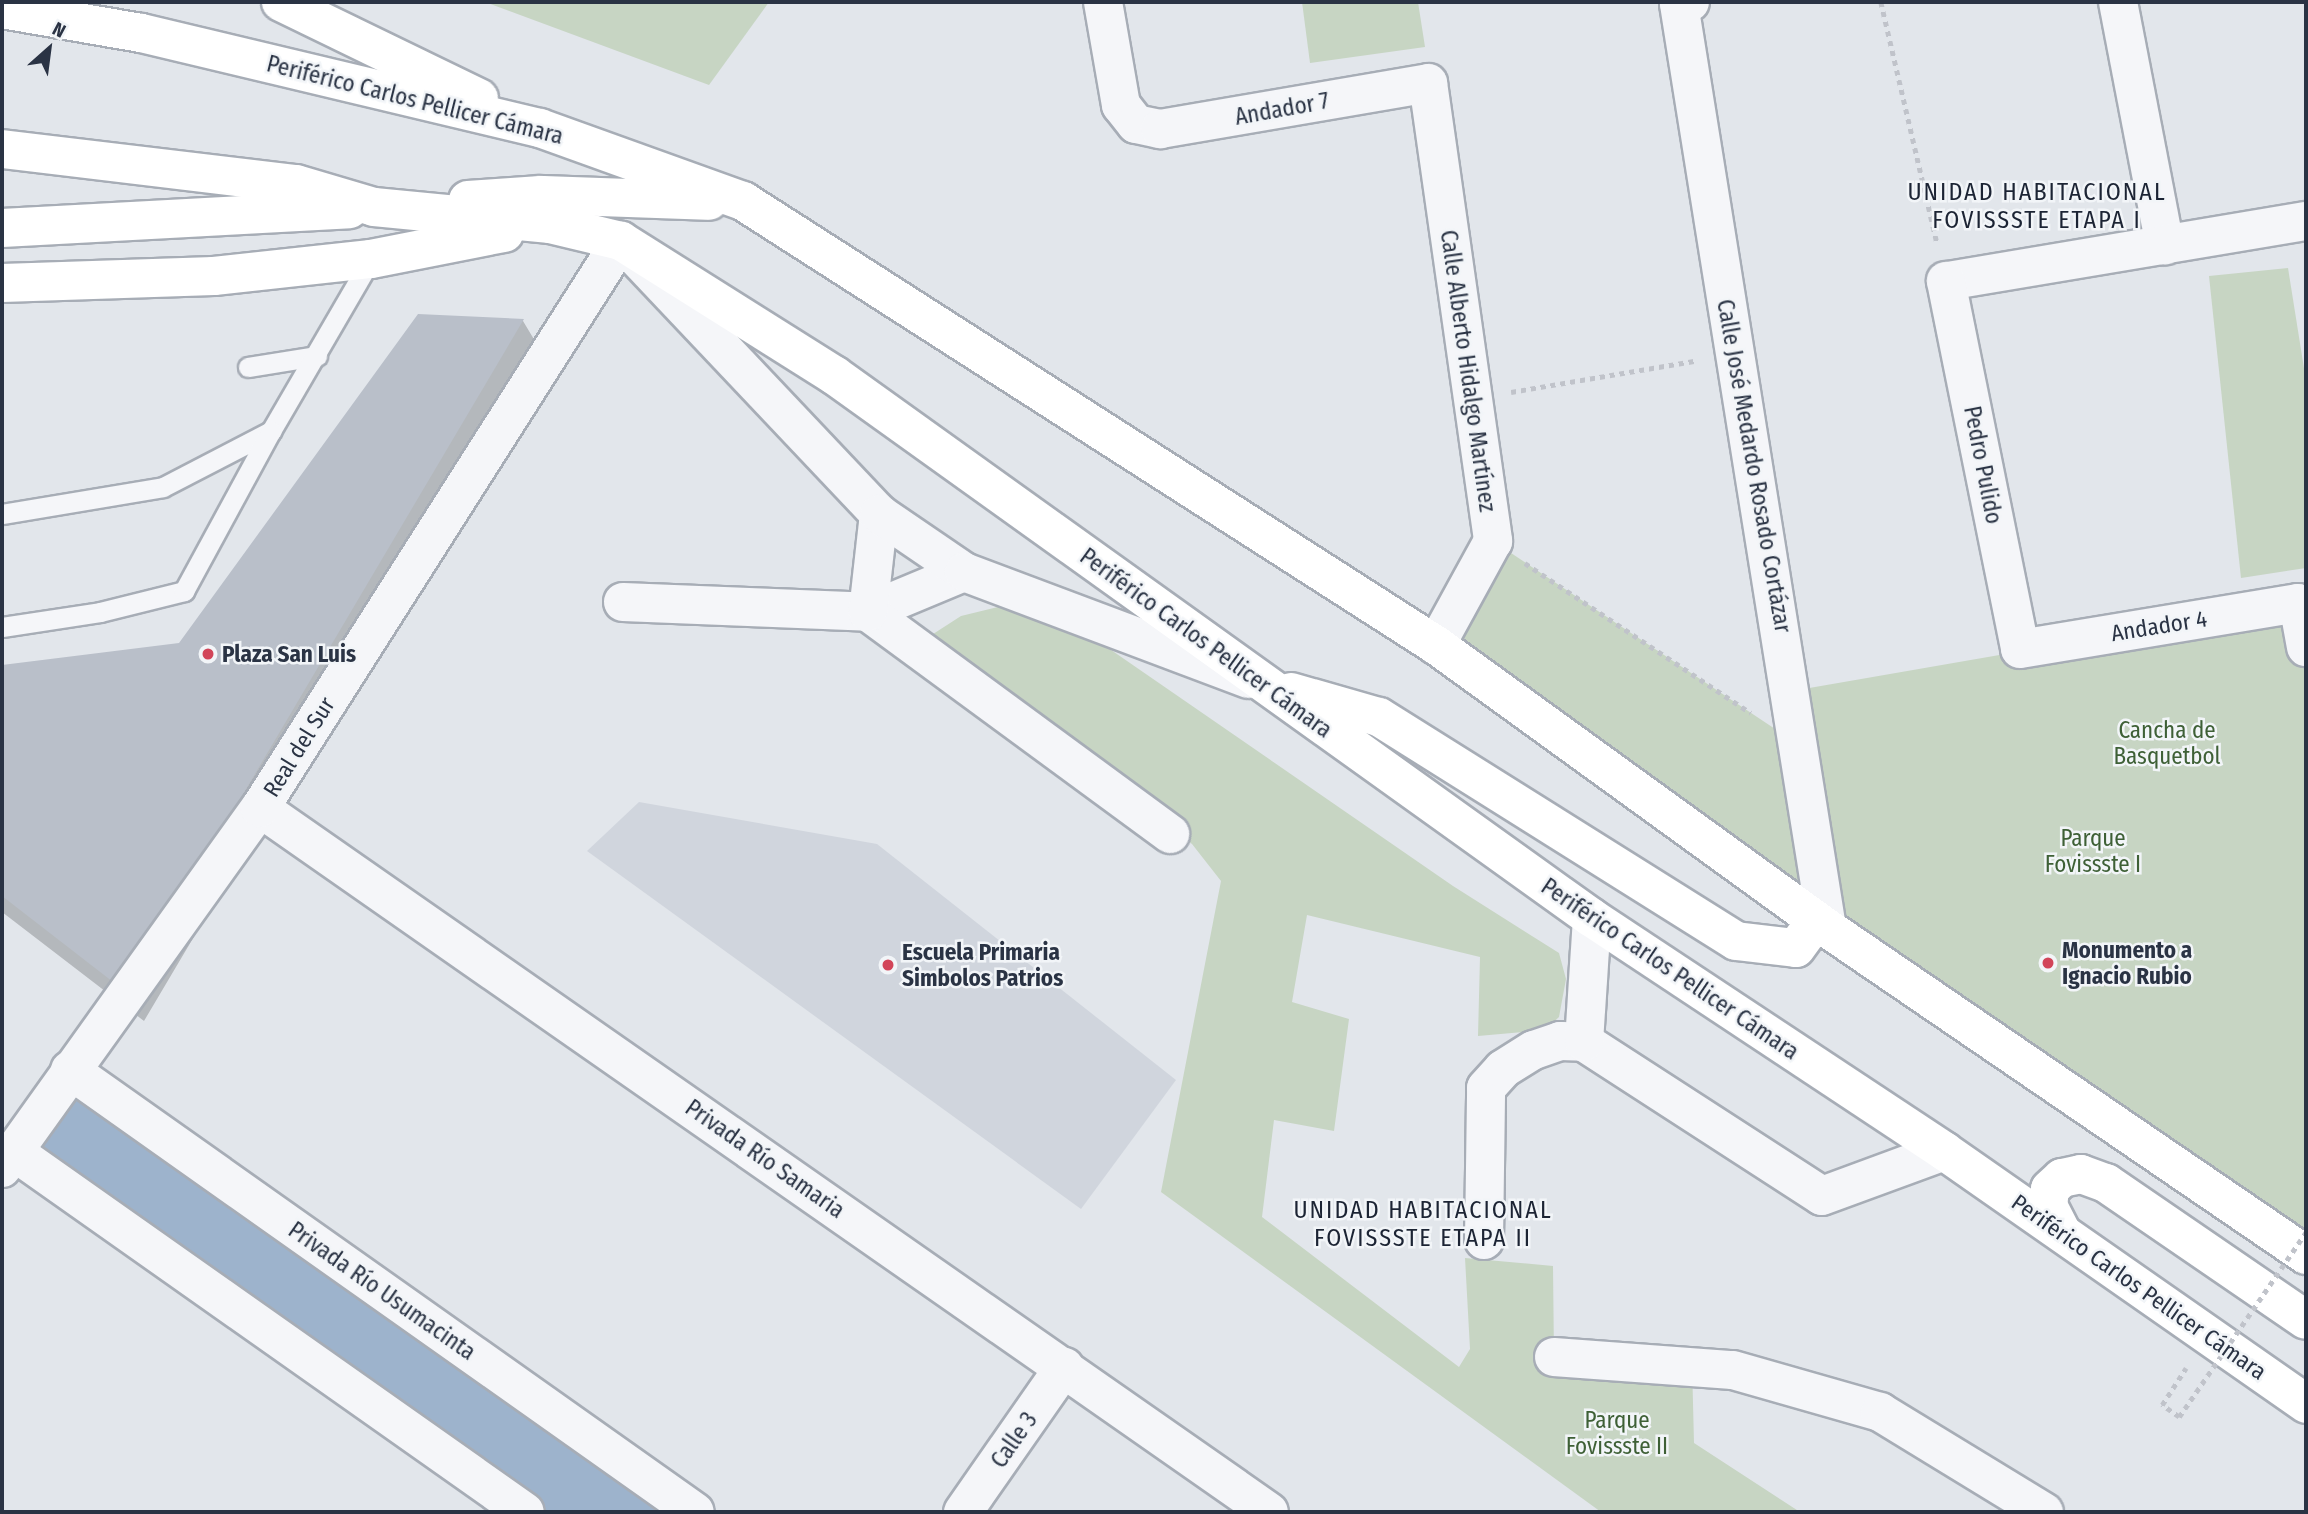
<!DOCTYPE html>
<meta charset="utf-8">
<style>
body{margin:0}
#map{position:relative;width:2308px;height:1514px;overflow:hidden;background:#e2e6eb;font-family:"Fira Sans Condensed",sans-serif}
div>[style]{position:absolute}
[style*='--x']{left:calc(var(--x)*1px);top:calc(var(--y)*1px);width:calc(var(--w)*1px);rotate:calc(var(--a)*1deg)}
.built>*{inset:0;background:#d0d5dd}
.green>*{inset:0;background:#c7d5c3}
.water>*{inset:0;background:#9db3cc}
.shadow>*{inset:0;background:#0003}
.building>*{inset:0;background:#b9bfc9}
.path>*{height:4.5px;margin-top:-2.25px;transform-origin:0;background:repeating-linear-gradient(90deg,#c0c3ca 0 5px,transparent 0 10px)}
.roads{filter:drop-shadow(2px 0 #a7adb6) drop-shadow(-2px 0 #a7adb6) drop-shadow(0 2px #a7adb6) drop-shadow(0 -2px #a7adb6)}
.lane>*{height:19px;margin:-9.5px;padding:0 9.5px;transform-origin:9.5px;border-radius:9.5px;background:#f5f6f9}
.street>*{height:38px;margin:-19px;padding:0 19px;transform-origin:19px;border-radius:19px;background:#f5f6f9}
.primary>*{height:38px;margin:-19px;padding:0 19px;transform-origin:19px;border-radius:19px;background:#fff}
.path-bridge>*{height:4.5px;margin-top:-2.25px;transform-origin:0;background:repeating-linear-gradient(90deg,#c0c3ca 0 5px,transparent 0 10px)}
.dots>*{width:19px;height:19px;translate:-50% -50%;box-sizing:border-box;border:4px solid #f2f5f8;border-radius:50%}
span{translate:-50% -50%;white-space:nowrap;text-align:center;line-height:1.15;-webkit-text-stroke:5px #f2f5f8;paint-order:stroke}
.street-label{font-size:23px;color:#2a3344}
.poi-label{font-size:23px;color:#2a3344;font-weight:700}
.left{translate:0 -50%;text-align:left}
.park-label{font-size:23px;color:#3e6036}
.neighbourhood-label{font-size:24px;color:#1c2434;letter-spacing:2px}
.frame{position:absolute;inset:0;border:4px solid #2a3344;pointer-events:none}
.north{position:absolute;left:14px;top:14px;width:70px;height:70px;-webkit-text-stroke:5px #f2f5f8;paint-order:stroke;rotate:28deg;font-size:19px;font-weight:700;line-height:28px;text-align:center;color:#2a3344}
.north::after{content:'';display:block;margin:auto;width:24px;height:32px;background:#2a3344;clip-path:polygon(50% 0,100% 100%,50% 72%,0 100%)}
</style>
<div id="map">
<div class="built">
<div style="clip-path:polygon(639px 802px,877px 844px,1176px 1080px,1081px 1209px,587px 851px)"></div>
</div>
<div class="green">
<div style="clip-path:polygon(485px 2px,769px 2px,709px 85px)"></div>
<div style="clip-path:polygon(1302px 2px,1418px 2px,1425px 47px,1310px 63px)"></div>
<div style="clip-path:polygon(2288px 268px,2306px 381px,2306px 568px,2241px 578px,2209px 276px)"></div>
<div style="clip-path:polygon(1493px 541px,1799px 745px,1792px 691px,2298px 603px,2306px 647px,2306px 1254px,1436px 645px)"></div>
<div style="clip-path:polygon(1002px 606px,1085px 632px,1453px 886px,1559px 953px,1566px 979px,1559px 1017px,1545px 1030px,1478px 1036px,1480px 957px,1307px 915px,1292px 1002px,1349px 1019px,1334px 1131px,1274px 1120px,1262px 1217px,1459px 1367px,1470px 1349px,1465px 1258px,1553px 1266px,1554px 1357px,1692px 1363px,1694px 1443px,1800px 1512px,1601px 1512px,1161px 1192px,1221px 881px,1192px 844px,930px 636px,961px 616px)"></div>
</div>
<div class="water">
<div style="clip-path:polygon(70px 1070px,695px 1512px,525px 1512px,13px 1151px)"></div>
</div>
<div class="shadow">
<div style="clip-path:polygon(419px 316px,523px 321px,541px 351px,144px 1021px,2px 912px,2px 667px,180px 645px)"></div>
</div>
<div class="building">
<div style="clip-path:polygon(418px 314px,524px 319px,126px 992px,2px 896px,2px 665px,179px 643px)"></div>
</div>
<div class="path">
<div style="--x:1881;--y:2;--w:247;--a:76.9"></div>
<div style="--x:1511;--y:392;--w:187;--a:-9.6"></div>
<div style="--x:1525;--y:563;--w:271;--a:33.6"></div>
<div style="--x:2179;--y:1417;--w:21;--a:-145"></div>
<div style="--x:2162;--y:1405;--w:44;--a:-57"></div>
</div>
<div class="roads">
<div class="lane">
<div style="--x:248;--y:367;--w:70;--a:-9.1"></div>
<div style="--x:2;--y:514;--w:163;--a:-9.5"></div>
<div style="--x:163;--y:487;--w:122;--a:-27.4"></div>
<div style="--x:271;--y:431;--w:199;--a:-59.8"></div>
<div style="--x:2;--y:627;--w:99;--a:-8.7"></div>
<div style="--x:100;--y:612;--w:87;--a:-14"></div>
<div style="--x:184;--y:591;--w:182;--a:-61.5"></div>
</div>
<div class="street">
<div style="--x:1103;--y:2;--w:105;--a:80.1"></div>
<div style="--x:1121;--y:105;--w:24;--a:52"></div>
<div style="--x:1136;--y:124;--w:25;--a:12"></div>
<div style="--x:1160;--y:129;--w:272;--a:-9.7"></div>
<div style="--x:1428;--y:83;--w:463;--a:81.9"></div>
<div style="--x:1493;--y:541;--w:119;--a:118.7"></div>
<div style="--x:1690;--y:2;--w:11;--a:170"></div>
<div style="--x:1679;--y:4;--w:936;--a:80.9"></div>
<div style="--x:2118;--y:2;--w:248;--a:79.1"></div>
<div style="--x:2306;--y:221;--w:365;--a:170.5"></div>
<div style="--x:1946;--y:281;--w:375;--a:78.6"></div>
<div style="--x:2020;--y:649;--w:282;--a:-9.4"></div>
<div style="--x:2298;--y:603;--w:45;--a:79.7"></div>
<div style="--x:623;--y:602;--w:245;--a:2.3"></div>
<div style="--x:868;--y:612;--w:104;--a:-22.6"></div>
<div style="--x:868;--y:612;--w:375;--a:36.3"></div>
<div style="--x:868;--y:612;--w:99;--a:-83.6"></div>
<div style="--x:260;--y:808;--w:1230;--a:34.9"></div>
<div style="--x:1584;--y:1042;--w:283;--a:32.9"></div>
<div style="--x:1822;--y:1196;--w:130;--a:-20.2"></div>
<div style="--x:70;--y:1070;--w:765;--a:35.27"></div>
<div style="--x:13;--y:1151;--w:626;--a:35.19"></div>
<div style="--x:2;--y:1168;--w:443;--a:-54.4"></div>
<div style="--x:260;--y:808;--w:672;--a:-57.52"></div>
<div style="--x:621;--y:241;--w:376;--a:46.6"></div>
<div style="--x:879;--y:514;--w:103;--a:34.3"></div>
<div style="--x:964;--y:572;--w:304;--a:20.6"></div>
<div style="--x:1484;--y:1240;--w:152;--a:-89.2"></div>
<div style="--x:1486;--y:1088;--w:25;--a:-48"></div>
<div style="--x:1503;--y:1069;--w:36;--a:-32"></div>
<div style="--x:1534;--y:1050;--w:28;--a:-19"></div>
<div style="--x:1560;--y:1041;--w:24;--a:2"></div>
<div style="--x:1584;--y:1042;--w:124;--a:-86.3"></div>
<div style="--x:1554;--y:1357;--w:179;--a:4.2"></div>
<div style="--x:1733;--y:1370;--w:153;--a:15.9"></div>
<div style="--x:1880;--y:1412;--w:192;--a:31.4"></div>
<div style="--x:963;--y:1512;--w:177;--a:-55.1"></div>
</div>
<div class="primary">
<div style="--x:281;--y:2;--w:220;--a:25.9"></div>
<div style="--x:2;--y:9;--w:141;--a:9.8"></div>
<div style="--x:141;--y:33;--w:410;--a:13.4"></div>
<div style="--x:540;--y:128;--w:216;--a:19.8"></div>
<div style="--x:743;--y:201;--w:823;--a:32.65"></div>
<div style="--x:1436;--y:645;--w:483;--a:35.9"></div>
<div style="--x:1827;--y:928;--w:580;--a:34.32"></div>
<div style="--x:2;--y:149;--w:296;--a:6.8"></div>
<div style="--x:296;--y:184;--w:81;--a:16.4"></div>
<div style="--x:374;--y:207;--w:177;--a:5.5"></div>
<div style="--x:550;--y:224;--w:73;--a:13.5"></div>
<div style="--x:621;--y:241;--w:252;--a:32.2"></div>
<div style="--x:834;--y:375;--w:932;--a:35.62"></div>
<div style="--x:1592;--y:918;--w:422;--a:33.5"></div>
<div style="--x:1944;--y:1151;--w:442;--a:34.9"></div>
<div style="--x:468;--y:200;--w:73;--a:-3.9"></div>
<div style="--x:541;--y:195;--w:168;--a:2"></div>
<div style="--x:2;--y:228;--w:348;--a:-3.1"></div>
<div style="--x:2;--y:283;--w:212;--a:-1.9"></div>
<div style="--x:214;--y:276;--w:158;--a:-6.2"></div>
<div style="--x:371;--y:259;--w:136;--a:-11.1"></div>
<div style="--x:1291;--y:692;--w:91;--a:15.9"></div>
<div style="--x:1379;--y:717;--w:421;--a:32.1"></div>
<div style="--x:1736;--y:941;--w:60;--a:6.7"></div>
<div style="--x:1796;--y:948;--w:34;--a:-54"></div>
<div style="--x:2061;--y:1231;--w:28;--a:-117"></div>
<div style="--x:2048;--y:1206;--w:17;--a:-83"></div>
<div style="--x:2050;--y:1189;--w:16;--a:-43"></div>
<div style="--x:2062;--y:1178;--w:19;--a:-12"></div>
<div style="--x:2081;--y:1174;--w:27;--a:20"></div>
<div style="--x:2106;--y:1183;--w:242;--a:34.4"></div>
</div>
</div>
<div class="path-bridge">
<div style="--x:2179;--y:1417;--w:224;--a:-55.5"></div>
</div>
<div class="dots">
<div style="left:208px;top:654px;background:#d24559"></div>
<div style="left:2048px;top:963px;background:#d24559"></div>
<div style="left:888px;top:965px;background:#d24559"></div>
</div>
<div class="street-label">
<span style="left:415px;top:100px;rotate:14deg">Periférico Carlos Pellicer Cámara</span>
<span style="left:1282px;top:109px;rotate:-10deg">Andador 7</span>
<span style="left:1468px;top:371px;rotate:82deg">Calle Alberto Hidalgo Martínez</span>
<span style="left:1983px;top:465px;rotate:79deg">Pedro Pulido</span>
<span style="left:1754px;top:466px;rotate:80deg">Calle José Medardo Rosado Cortázar</span>
<span style="left:2159px;top:626px;rotate:-9deg">Andador 4</span>
<span style="left:1206px;top:643px;rotate:36deg">Periférico Carlos Pellicer Cámara</span>
<span style="left:299px;top:747px;rotate:-58deg">Real del Sur</span>
<span style="left:1670px;top:969px;rotate:34deg">Periférico Carlos Pellicer Cámara</span>
<span style="left:765px;top:1159px;rotate:35deg">Privada Río Samaria</span>
<span style="left:2139px;top:1287px;rotate:35deg">Periférico Carlos Pellicer Cámara</span>
<span style="left:382px;top:1291px;rotate:35deg">Privada Río Usumacinta</span>
<span style="left:1014px;top:1440px;rotate:-55deg">Calle 3</span>
</div>
<div class="poi-label">
<span class="left" style="left:222px;top:654px">Plaza San Luis</span>
<span class="left" style="left:2062px;top:963px">Monumento a<br>Ignacio Rubio</span>
<span class="left" style="left:902px;top:965px">Escuela Primaria<br>Simbolos Patrios</span>
</div>
<div class="park-label">
<span style="left:2167px;top:743px">Cancha de<br>Basquetbol</span>
<span style="left:2093px;top:851px">Parque<br>Fovissste I</span>
<span style="left:1617px;top:1433px">Parque<br>Fovissste II</span>
</div>
<div class="neighbourhood-label">
<span style="left:2037px;top:207px">UNIDAD HABITACIONAL<br>FOVISSSTE ETAPA I</span>
<span style="left:1423px;top:1225px">UNIDAD HABITACIONAL<br>FOVISSSTE ETAPA II</span>
</div>
<div class="frame"></div>
<div class="north">N</div>
</div>
